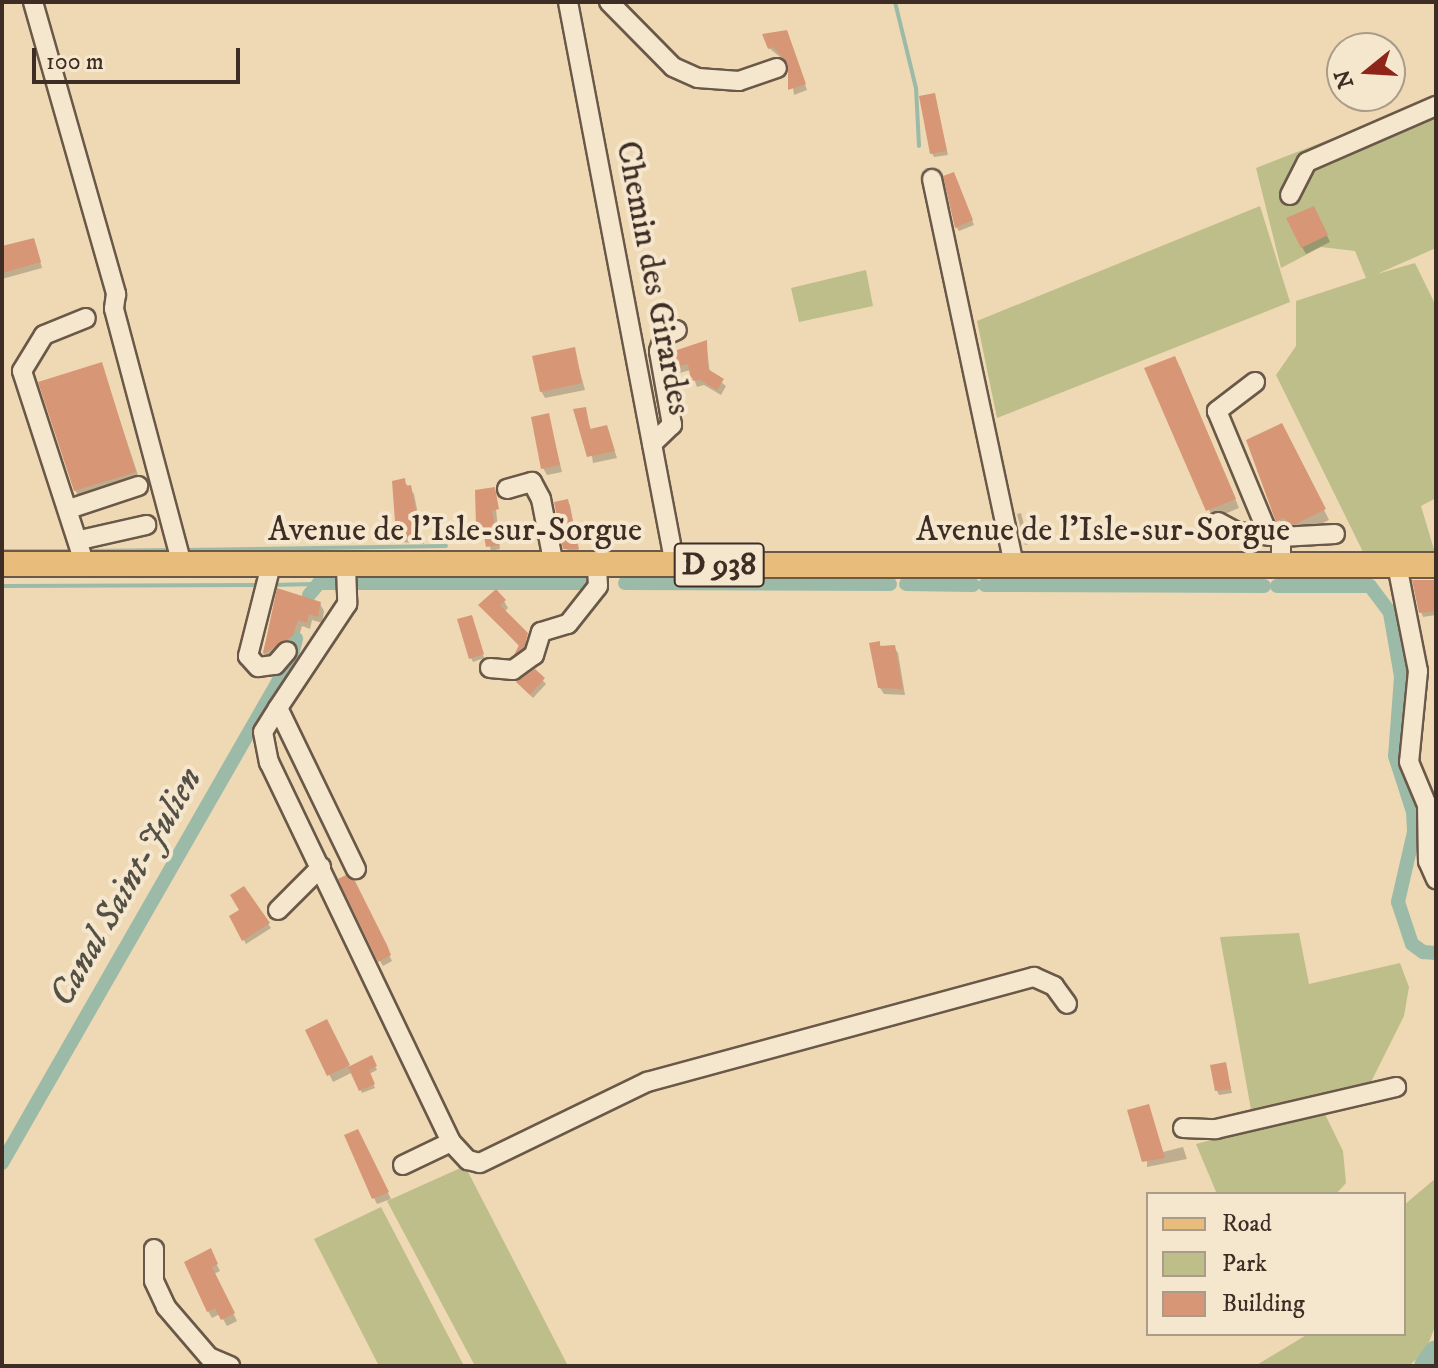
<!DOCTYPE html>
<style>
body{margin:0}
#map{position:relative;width:1438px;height:1368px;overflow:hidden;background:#efd9b4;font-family:"IM FELL DW Pica",serif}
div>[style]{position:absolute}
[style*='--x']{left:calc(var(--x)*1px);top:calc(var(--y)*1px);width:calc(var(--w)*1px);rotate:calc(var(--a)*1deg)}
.green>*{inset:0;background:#bdbe8a}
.shadow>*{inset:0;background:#0003}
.stream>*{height:4px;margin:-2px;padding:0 2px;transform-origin:2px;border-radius:2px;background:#9bbba8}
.canal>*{height:14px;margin:-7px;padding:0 7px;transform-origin:7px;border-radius:7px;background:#9bbba8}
.river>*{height:24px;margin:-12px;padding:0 12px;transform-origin:12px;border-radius:12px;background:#9bbba8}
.building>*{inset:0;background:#d79776}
.roads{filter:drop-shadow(2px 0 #6a5848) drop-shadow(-2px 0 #6a5848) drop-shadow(0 2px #6a5848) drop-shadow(0 -2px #6a5848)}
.minor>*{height:18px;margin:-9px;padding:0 9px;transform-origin:9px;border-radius:9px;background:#f5e6ce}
.major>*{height:24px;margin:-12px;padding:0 12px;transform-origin:12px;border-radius:12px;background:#e8bc7a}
span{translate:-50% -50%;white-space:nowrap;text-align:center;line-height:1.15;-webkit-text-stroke:8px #f5e6ce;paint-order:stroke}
.shield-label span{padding:2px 6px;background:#f5e6ce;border:2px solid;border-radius:6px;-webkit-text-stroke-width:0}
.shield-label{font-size:32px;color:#3d2d24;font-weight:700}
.street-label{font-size:34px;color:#3d2d24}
.water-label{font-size:36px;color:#545045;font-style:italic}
.frame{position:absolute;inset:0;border:4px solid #3d2d24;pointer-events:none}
.legend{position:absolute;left:1146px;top:1192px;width:260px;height:144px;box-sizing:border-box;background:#f5e6ce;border:2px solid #ab9c8a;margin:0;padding:10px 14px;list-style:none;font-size:24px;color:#3d2d24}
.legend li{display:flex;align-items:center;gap:16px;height:40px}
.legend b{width:40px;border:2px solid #ab9c8a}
.north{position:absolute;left:1326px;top:32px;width:80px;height:80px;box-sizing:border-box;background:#f5e6ce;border:2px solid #ab9c8a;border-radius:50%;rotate:252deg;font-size:22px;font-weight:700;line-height:32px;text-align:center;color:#3d2d24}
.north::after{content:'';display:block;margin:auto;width:28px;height:36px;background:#8f2418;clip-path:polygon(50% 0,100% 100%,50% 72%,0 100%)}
.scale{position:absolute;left:32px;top:48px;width:208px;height:36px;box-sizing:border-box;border:4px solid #3d2d24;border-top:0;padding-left:10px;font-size:24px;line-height:28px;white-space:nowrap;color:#3d2d24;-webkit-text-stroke:6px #f5e6ce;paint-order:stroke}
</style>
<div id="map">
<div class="green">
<div style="clip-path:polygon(1436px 98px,1436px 248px,1377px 274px,1415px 263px,1436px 306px,1436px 498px,1421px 506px,1436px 556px,1364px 554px,1276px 375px,1296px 346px,1296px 301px,1366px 278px,1355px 251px,1321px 247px,1281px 268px,1256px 168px)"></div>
<div style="clip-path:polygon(1260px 206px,1290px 302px,997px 418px,977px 321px)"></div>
<div style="clip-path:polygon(866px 270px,873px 306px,799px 322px,791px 288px)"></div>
<div style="clip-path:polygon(1299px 933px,1309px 984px,1400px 963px,1409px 987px,1404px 1016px,1367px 1090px,1252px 1115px,1220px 937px)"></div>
<div style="clip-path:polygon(1323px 1110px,1343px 1151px,1346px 1183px,1336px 1194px,1217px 1194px,1196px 1144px)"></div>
<div style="clip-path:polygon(465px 1166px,568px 1366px,475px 1366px,387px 1201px)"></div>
<div style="clip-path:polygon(1436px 1178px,1436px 1324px,1426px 1350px,1409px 1366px,1255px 1366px,1308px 1334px,1404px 1334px,1404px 1205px)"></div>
<div style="clip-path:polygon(381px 1207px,464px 1366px,379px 1366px,314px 1239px)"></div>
</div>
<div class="shadow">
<div style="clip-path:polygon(789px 38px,807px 90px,794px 95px,790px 65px,769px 48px)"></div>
<div style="clip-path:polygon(934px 96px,948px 155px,934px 157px,932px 153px)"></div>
<div style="clip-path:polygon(955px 178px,974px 225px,959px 231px,956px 227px)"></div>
<div style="clip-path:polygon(1317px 215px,1330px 242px,1306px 254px,1302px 247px)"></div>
<div style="clip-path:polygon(646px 224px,649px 236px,640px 238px,636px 225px)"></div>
<div style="clip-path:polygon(36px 246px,42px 268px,2px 279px,2px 249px)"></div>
<div style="clip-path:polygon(706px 342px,710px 373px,726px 386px,721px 395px,704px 385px,697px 387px,691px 370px,679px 373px,676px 367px,674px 354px)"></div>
<div style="clip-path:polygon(574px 350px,585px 390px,545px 398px,541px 391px)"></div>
<div style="clip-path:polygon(101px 364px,140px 481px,81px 500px,75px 490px)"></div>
<div style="clip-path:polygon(1180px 367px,1239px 508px,1213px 519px,1147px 369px)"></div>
<div style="clip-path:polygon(585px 409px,591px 430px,609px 434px,617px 458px,593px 463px)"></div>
<div style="clip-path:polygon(548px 416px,562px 472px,547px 475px,543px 468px)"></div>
<div style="clip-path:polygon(1287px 435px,1329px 520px,1302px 533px,1291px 527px,1284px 531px,1257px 470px)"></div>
<div style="clip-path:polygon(404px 481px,414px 494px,424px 544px,402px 542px,398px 535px)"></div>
<div style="clip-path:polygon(494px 489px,500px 549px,491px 551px,485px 528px,478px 525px)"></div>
<div style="clip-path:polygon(567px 501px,570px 505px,579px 553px,565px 549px)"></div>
<div style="clip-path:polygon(1021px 513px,1029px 544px,1025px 545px,1017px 514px)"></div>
<div style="clip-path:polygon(1434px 582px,1436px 615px,1423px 617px,1421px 612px)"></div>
<div style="clip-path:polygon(279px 591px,320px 604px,324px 611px,322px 623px,312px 620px,310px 629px,302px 626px,297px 643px,267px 659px,263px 652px)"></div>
<div style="clip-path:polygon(504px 601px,508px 608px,504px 612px,529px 645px,519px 659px,520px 647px,480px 605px)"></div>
<div style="clip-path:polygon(473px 621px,484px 658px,473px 662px,471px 658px)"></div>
<div style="clip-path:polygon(879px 643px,882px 648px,894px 647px,898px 653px,905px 695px,884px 694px,880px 688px)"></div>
<div style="clip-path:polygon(535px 672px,546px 684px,533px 698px,518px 683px)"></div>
<div style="clip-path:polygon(244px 889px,271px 928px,246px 944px,231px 917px,241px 911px)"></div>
<div style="clip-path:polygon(357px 889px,392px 961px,383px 966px,380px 961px)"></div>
<div style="clip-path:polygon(326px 1022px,350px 1068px,371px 1058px,377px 1070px,369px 1074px,375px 1088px,362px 1093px,353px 1072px,333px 1082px,307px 1031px)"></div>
<div style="clip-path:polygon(1225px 1064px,1232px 1093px,1219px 1095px,1217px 1091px)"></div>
<div style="clip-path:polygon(1148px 1106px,1163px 1152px,1183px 1147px,1187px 1159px,1147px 1167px)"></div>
<div style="clip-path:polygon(361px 1138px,391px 1199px,377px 1204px,374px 1198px)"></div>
<div style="clip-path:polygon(210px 1251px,220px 1271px,214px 1274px,237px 1321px,227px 1326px,220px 1314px,212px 1318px,208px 1311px)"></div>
</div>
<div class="stream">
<div style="--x:895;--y:2;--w:89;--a:76.3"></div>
<div style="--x:916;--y:88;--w:58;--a:87"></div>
<div style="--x:185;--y:550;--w:261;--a:-0.9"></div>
<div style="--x:2;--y:551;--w:74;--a:0"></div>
<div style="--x:85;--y:551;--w:87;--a:-0.7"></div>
<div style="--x:272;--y:585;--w:44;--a:-1.3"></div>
<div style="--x:2;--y:586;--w:258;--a:-0.2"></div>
</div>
<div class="canal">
<div style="--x:357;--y:583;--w:231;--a:0"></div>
<div style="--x:625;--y:583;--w:265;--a:0.2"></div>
<div style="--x:906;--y:584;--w:67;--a:0.9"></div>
<div style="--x:985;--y:585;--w:279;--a:0.2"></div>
<div style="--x:1277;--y:586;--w:93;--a:0"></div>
<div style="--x:1370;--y:586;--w:34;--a:53"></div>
<div style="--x:1390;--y:613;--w:65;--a:80.2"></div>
<div style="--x:1401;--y:677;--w:79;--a:94.3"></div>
<div style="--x:1395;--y:756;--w:59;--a:72.2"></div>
<div style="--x:1413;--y:812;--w:20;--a:87"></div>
<div style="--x:1414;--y:832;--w:72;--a:102.9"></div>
<div style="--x:1398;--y:902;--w:44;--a:71.6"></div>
<div style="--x:1412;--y:944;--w:14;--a:36"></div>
<div style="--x:1423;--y:952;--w:13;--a:4"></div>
<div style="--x:309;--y:595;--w:16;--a:-50"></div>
<div style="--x:319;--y:583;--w:22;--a:0"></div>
<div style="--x:2;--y:1163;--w:581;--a:-60.17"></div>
<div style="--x:291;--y:659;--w:21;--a:-76"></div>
</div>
<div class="river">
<div style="--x:1426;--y:1366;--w:17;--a:-54"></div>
</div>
<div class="building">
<div style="clip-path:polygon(787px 30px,806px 84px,788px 90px,788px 63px,773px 47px,768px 49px,762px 34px)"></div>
<div style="clip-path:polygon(935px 93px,947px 151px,930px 154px,919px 96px)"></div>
<div style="clip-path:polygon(954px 172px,973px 220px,955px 228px,943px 176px)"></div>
<div style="clip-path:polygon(1314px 206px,1328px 235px,1301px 248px,1286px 218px)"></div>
<div style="clip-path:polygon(34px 238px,41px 262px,2px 273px,2px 246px)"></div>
<div style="clip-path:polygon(707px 340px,708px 369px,724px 379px,717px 390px,700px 380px,691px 381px,688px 364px,674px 367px,671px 352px)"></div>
<div style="clip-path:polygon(575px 347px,582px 383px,540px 392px,532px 356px)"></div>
<div style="clip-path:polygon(1175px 356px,1236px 499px,1206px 511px,1144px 368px)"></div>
<div style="clip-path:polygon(102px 362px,136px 472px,74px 491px,38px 382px)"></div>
<div style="clip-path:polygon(586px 407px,590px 429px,607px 425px,615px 451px,587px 457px,573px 409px)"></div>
<div style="clip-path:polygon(549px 413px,560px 465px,541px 469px,531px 417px)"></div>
<div style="clip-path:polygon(1282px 423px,1326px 509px,1296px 524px,1288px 525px,1284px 518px,1276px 522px,1246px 440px)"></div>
<div style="clip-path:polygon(405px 478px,406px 486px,411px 485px,421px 538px,396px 535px,392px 481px)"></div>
<div style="clip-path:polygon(495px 487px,499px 509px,492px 511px,499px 545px,486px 547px,482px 525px,476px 526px,475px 490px)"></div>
<div style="clip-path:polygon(568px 499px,577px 540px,579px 549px,563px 549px,554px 502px)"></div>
<div style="clip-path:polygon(1412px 580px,1435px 580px,1436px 611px,1419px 613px)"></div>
<div style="clip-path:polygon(277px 588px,321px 602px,318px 617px,309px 614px,307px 623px,298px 620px,293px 636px,263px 654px)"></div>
<div style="clip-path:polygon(496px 589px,506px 600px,500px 605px,528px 633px,524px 648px,514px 655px,519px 645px,478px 605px)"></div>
<div style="clip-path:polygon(472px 615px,484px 654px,469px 659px,457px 619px)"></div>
<div style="clip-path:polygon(880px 641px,880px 646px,895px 645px,903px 689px,878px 688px,869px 643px)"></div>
<div style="clip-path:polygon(535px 669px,545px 678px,530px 695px,516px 682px)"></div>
<div style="clip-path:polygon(346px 875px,355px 881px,387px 945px,391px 955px,378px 962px,338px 879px)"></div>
<div style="clip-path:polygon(244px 886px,270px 923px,242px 941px,229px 916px,239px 910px,230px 895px)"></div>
<div style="clip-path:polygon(327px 1019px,350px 1065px,327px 1076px,305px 1030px)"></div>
<div style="clip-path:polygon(372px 1055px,377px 1066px,369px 1070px,375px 1084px,359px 1091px,348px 1067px)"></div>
<div style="clip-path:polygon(1226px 1062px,1231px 1089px,1215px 1091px,1210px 1065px)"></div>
<div style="clip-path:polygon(1149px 1104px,1165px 1158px,1142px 1162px,1127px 1110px)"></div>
<div style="clip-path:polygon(358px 1129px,389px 1192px,372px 1199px,344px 1135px)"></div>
<div style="clip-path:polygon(211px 1248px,218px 1264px,212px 1267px,235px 1313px,221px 1320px,215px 1308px,207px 1312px,184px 1262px)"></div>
</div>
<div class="roads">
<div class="minor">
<div style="--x:33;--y:2;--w:304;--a:74.1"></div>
<div style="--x:116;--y:294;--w:15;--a:98"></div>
<div style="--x:114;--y:309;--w:265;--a:75.1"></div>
<div style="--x:568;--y:2;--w:573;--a:79.24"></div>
<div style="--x:609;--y:2;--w:91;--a:45.4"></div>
<div style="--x:673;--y:67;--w:27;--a:24"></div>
<div style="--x:698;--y:78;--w:41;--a:4.2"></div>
<div style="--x:739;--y:81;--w:40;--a:-18.9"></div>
<div style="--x:932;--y:179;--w:395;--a:78"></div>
<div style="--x:1290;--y:195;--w:37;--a:-63"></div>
<div style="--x:1307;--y:162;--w:141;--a:-23.5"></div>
<div style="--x:1255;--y:382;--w:48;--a:142.7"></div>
<div style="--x:1217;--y:411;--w:135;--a:67.4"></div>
<div style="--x:652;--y:444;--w:28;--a:-44"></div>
<div style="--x:672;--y:425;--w:75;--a:-100"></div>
<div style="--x:659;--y:351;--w:16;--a:-72"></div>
<div style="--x:664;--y:336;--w:14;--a:-25"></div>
<div style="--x:507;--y:489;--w:26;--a:-16"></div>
<div style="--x:532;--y:482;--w:19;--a:62"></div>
<div style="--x:541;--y:499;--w:67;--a:78.9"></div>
<div style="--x:69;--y:509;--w:73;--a:-18.4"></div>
<div style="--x:1218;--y:522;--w:21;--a:28"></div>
<div style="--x:1237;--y:532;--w:44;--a:6.5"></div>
<div style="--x:1281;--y:537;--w:28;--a:90"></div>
<div style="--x:1281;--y:537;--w:54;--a:-3.2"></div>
<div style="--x:80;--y:540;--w:68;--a:-12.8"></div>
<div style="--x:85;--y:565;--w:204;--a:-108"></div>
<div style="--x:22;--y:371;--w:42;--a:-58.6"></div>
<div style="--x:44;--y:335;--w:45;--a:-22"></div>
<div style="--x:271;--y:565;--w:94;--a:104.2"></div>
<div style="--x:248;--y:656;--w:15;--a:48"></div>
<div style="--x:258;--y:667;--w:17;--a:-7"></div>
<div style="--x:275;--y:665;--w:18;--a:-49"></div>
<div style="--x:1397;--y:565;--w:108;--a:78.8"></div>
<div style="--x:1418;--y:671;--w:91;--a:95.6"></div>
<div style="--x:1409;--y:762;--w:47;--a:67.3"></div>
<div style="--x:1427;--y:805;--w:56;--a:89"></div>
<div style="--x:1428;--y:861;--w:20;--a:66"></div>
<div style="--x:346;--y:566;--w:38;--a:88"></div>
<div style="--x:347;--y:604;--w:125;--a:123.6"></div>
<div style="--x:278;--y:708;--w:179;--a:64.2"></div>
<div style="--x:490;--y:668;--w:23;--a:5"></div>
<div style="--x:513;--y:670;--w:26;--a:-36"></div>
<div style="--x:534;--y:655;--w:24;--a:-73"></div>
<div style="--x:541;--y:632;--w:28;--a:-17"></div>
<div style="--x:568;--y:624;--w:48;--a:-51.7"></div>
<div style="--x:598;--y:586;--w:21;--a:-93"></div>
<div style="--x:278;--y:708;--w:28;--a:122"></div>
<div style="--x:263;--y:732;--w:31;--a:79"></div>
<div style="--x:269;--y:762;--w:421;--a:64.4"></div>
<div style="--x:278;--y:910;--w:61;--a:-45"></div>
<div style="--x:1183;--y:1128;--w:33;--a:2"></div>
<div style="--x:1216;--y:1129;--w:185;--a:-13.1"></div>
<div style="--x:403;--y:1165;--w:53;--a:-25.6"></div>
<div style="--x:451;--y:1142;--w:25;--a:47"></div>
<div style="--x:468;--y:1160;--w:12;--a:14"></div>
<div style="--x:480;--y:1163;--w:186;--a:-25.9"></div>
<div style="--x:647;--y:1082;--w:401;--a:-15.2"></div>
<div style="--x:1034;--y:977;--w:22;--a:24"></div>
<div style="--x:1054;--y:986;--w:22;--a:54"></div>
<div style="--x:154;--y:1249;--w:32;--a:90"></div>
<div style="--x:154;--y:1281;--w:29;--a:65"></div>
<div style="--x:166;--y:1307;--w:66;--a:49.3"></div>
<div style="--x:209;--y:1357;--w:23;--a:23"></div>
</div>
<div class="major">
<div style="--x:2;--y:564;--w:1434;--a:0.04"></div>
</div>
</div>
<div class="shield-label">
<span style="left:719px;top:565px">D 938</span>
</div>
<div class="street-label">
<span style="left:653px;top:278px;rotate:79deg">Chemin des Girardes</span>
<span style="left:455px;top:531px">Avenue de l'Isle-sur-Sorgue</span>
<span style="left:1103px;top:531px">Avenue de l'Isle-sur-Sorgue</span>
</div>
<div class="water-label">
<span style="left:126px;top:887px;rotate:-60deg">Canal Saint-Julien</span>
</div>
<div class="frame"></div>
<ul class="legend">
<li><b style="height:10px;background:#e8bc7a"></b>Road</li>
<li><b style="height:22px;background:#bdbe8a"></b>Park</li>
<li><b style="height:22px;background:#d79776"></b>Building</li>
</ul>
<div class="north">N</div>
<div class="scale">100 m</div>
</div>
